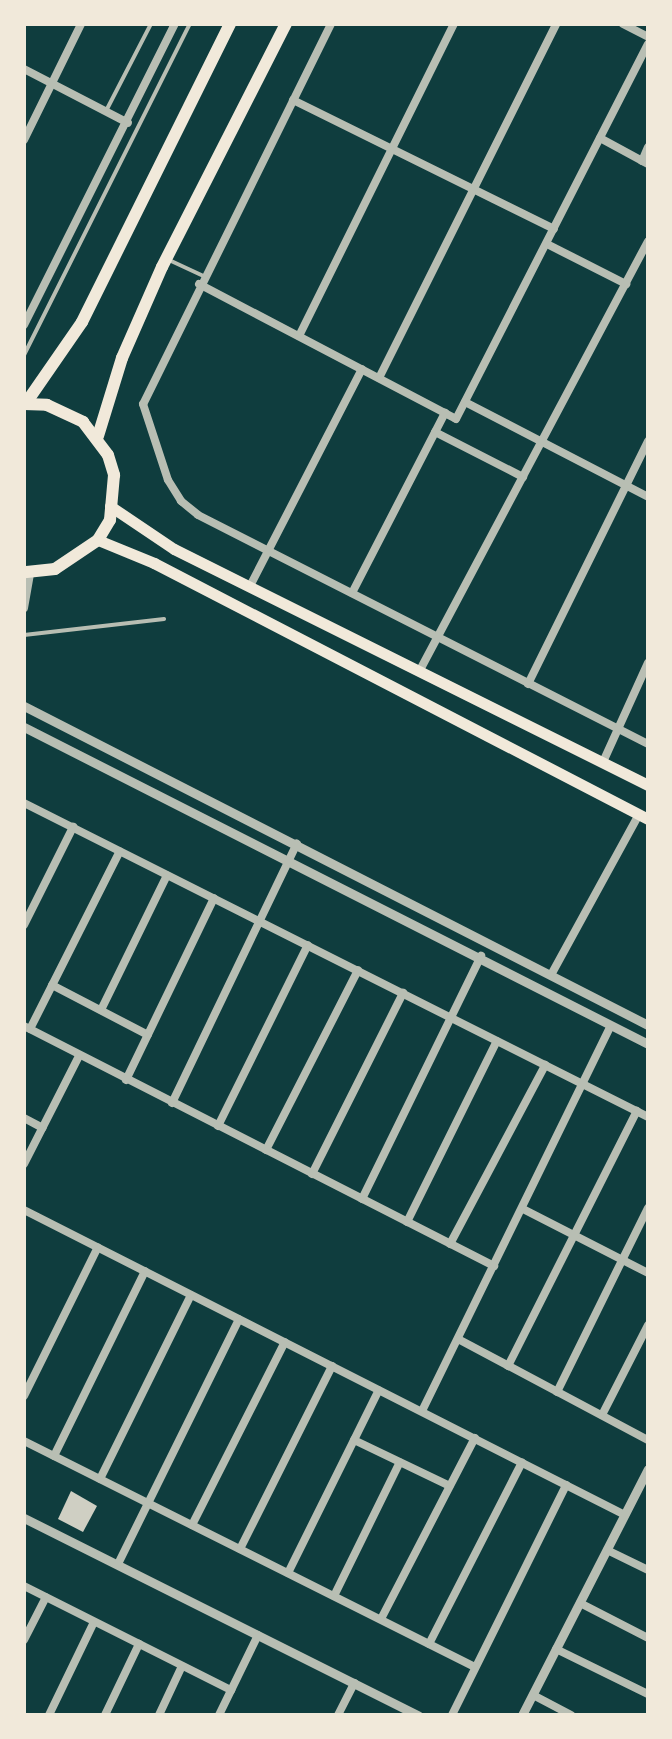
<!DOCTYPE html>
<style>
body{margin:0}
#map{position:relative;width:672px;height:1739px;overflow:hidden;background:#0f3d3e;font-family:Commissioner,sans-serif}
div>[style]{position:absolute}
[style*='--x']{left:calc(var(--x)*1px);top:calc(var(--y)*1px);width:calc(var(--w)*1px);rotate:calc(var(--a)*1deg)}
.building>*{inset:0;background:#cfcfc3}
.service>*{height:4px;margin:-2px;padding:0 2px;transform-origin:2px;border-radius:2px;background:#b8beb3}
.minor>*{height:8px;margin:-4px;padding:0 4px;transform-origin:4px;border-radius:4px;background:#b8beb3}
.tertiary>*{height:9px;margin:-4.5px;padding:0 4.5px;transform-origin:4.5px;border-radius:4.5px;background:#b8beb3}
.secondary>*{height:11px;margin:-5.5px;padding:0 5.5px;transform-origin:5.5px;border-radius:5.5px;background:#f1e9da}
.primary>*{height:12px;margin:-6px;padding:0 6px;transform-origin:6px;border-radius:6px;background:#f1e9da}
span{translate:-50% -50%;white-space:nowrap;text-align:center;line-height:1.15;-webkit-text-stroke:6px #f1e9da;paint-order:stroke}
.frame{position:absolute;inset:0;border:26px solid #f1e9da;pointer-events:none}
</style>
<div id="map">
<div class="building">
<div style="clip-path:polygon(71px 1491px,97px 1506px,83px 1532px,58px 1519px)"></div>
</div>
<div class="service">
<div style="--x:106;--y:111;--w:98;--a:-62.7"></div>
<div style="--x:169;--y:260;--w:38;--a:25"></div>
<div style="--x:24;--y:355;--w:370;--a:-63.4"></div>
<div style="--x:24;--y:635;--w:141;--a:-6.5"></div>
</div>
<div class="minor">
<div style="--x:331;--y:24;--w:424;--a:116.3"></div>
<div style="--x:143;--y:404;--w:80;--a:71.8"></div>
<div style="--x:168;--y:480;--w:25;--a:58"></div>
<div style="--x:181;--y:501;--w:22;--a:39"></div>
<div style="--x:198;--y:515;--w:505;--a:26.97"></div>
<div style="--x:623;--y:24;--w:28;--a:27"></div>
<div style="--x:24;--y:69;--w:117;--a:27.4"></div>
<div style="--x:293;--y:100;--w:291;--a:26.3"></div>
<div style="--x:600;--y:138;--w:55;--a:28.4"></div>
<div style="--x:24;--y:140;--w:129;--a:-63.8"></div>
<div style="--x:642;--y:161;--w:15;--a:-67"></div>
<div style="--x:547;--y:244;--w:89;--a:26.9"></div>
<div style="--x:199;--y:284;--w:290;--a:27.7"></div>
<div style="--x:456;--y:419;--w:421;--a:-62.9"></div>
<div style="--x:24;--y:325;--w:337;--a:-63.4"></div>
<div style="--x:299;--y:336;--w:348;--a:-63.6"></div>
<div style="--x:379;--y:378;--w:396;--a:-63.4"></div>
<div style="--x:465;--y:402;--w:206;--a:27.4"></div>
<div style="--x:435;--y:432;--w:99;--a:27.1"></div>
<div style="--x:250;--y:586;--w:244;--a:-62.7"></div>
<div style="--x:352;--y:593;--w:203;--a:-62.7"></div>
<div style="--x:24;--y:608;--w:36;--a:-80"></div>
<div style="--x:420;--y:670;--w:485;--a:-62"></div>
<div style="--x:528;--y:684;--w:271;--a:-63.7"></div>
<div style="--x:603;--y:762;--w:109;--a:-65.6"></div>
<div style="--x:24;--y:803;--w:699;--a:26.71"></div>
<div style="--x:24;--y:925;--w:110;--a:-63.4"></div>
<div style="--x:551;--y:975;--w:183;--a:-61.3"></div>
<div style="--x:52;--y:985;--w:108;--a:27.5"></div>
<div style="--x:101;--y:1010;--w:150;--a:-63.9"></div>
<div style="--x:24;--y:1026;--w:528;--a:27.05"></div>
<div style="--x:30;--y:1029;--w:199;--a:-63.2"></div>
<div style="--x:126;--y:1080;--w:202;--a:-64.2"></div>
<div style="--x:172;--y:1103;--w:288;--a:-64.3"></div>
<div style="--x:24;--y:1118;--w:21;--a:28"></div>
<div style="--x:218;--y:1126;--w:202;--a:-63.6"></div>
<div style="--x:266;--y:1150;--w:202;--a:-62.9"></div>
<div style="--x:24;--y:1164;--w:121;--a:-63"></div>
<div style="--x:312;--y:1174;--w:203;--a:-63.3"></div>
<div style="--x:362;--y:1199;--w:271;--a:-63.9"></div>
<div style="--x:523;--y:1209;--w:140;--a:27.1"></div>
<div style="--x:24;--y:1210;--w:674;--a:26.91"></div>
<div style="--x:407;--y:1222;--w:202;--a:-63.6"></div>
<div style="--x:450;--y:1244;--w:203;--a:-62"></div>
<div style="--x:458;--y:1339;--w:215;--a:28"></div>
<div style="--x:508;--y:1366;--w:286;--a:-63.2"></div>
<div style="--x:557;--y:1392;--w:205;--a:-63.7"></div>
<div style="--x:24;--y:1396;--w:166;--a:-63.6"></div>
<div style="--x:422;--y:1411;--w:429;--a:-63.9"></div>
<div style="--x:602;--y:1415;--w:101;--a:-62.9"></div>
<div style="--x:354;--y:1440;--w:106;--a:25.6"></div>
<div style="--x:24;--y:1441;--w:504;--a:26.62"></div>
<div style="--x:54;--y:1456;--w:206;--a:-63.8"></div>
<div style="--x:100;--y:1479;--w:205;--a:-63.7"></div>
<div style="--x:192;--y:1525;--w:205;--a:-63.1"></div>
<div style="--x:240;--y:1549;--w:205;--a:-63.3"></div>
<div style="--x:607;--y:1550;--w:46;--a:26"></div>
<div style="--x:118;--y:1564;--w:273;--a:-63.7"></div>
<div style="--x:288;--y:1573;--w:204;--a:-63.6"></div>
<div style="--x:24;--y:1586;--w:232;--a:26.7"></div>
<div style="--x:334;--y:1596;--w:149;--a:-63.8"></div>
<div style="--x:580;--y:1603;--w:76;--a:27.2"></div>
<div style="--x:381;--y:1619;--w:204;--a:-62.6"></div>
<div style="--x:24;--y:1640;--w:48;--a:-62.9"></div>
<div style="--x:429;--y:1644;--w:204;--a:-62.9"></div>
<div style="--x:556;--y:1649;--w:102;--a:26.1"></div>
<div style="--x:533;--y:1695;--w:43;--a:27.8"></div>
<div style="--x:49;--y:1715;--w:103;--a:-64.2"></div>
<div style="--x:105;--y:1715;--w:79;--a:-64.4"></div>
<div style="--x:159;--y:1715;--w:54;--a:-64.9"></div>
<div style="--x:219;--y:1715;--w:89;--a:-64"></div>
<div style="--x:338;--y:1715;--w:36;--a:-63"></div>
<div style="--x:452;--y:1715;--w:257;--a:-63.6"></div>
</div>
<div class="tertiary">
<div style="--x:24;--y:706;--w:701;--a:27.08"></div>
<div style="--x:24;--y:727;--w:700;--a:26.93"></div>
<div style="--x:24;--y:1518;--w:441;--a:26.6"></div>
<div style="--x:522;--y:1715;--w:276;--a:-62.9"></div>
</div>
<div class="secondary">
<div style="--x:110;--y:506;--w:77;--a:33.9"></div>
<div style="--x:174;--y:549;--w:530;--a:26.47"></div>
<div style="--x:98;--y:540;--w:61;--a:22.3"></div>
<div style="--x:154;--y:563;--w:556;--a:27.39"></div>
</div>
<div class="primary">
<div style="--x:26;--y:403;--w:98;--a:-55.3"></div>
<div style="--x:82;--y:322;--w:333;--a:-63.6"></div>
<div style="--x:24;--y:404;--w:23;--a:2"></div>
<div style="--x:47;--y:405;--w:40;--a:25"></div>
<div style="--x:83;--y:422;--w:41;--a:52.9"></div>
<div style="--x:108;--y:455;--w:21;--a:73"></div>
<div style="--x:114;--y:475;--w:45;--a:95.1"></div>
<div style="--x:110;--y:520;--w:23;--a:121"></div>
<div style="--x:98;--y:540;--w:52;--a:146"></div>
<div style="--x:55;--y:569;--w:31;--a:174"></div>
<div style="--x:98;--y:436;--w:82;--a:-72.9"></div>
<div style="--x:122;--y:358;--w:99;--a:-66.3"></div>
<div style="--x:162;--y:267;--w:273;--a:-63"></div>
</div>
<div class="frame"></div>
</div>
